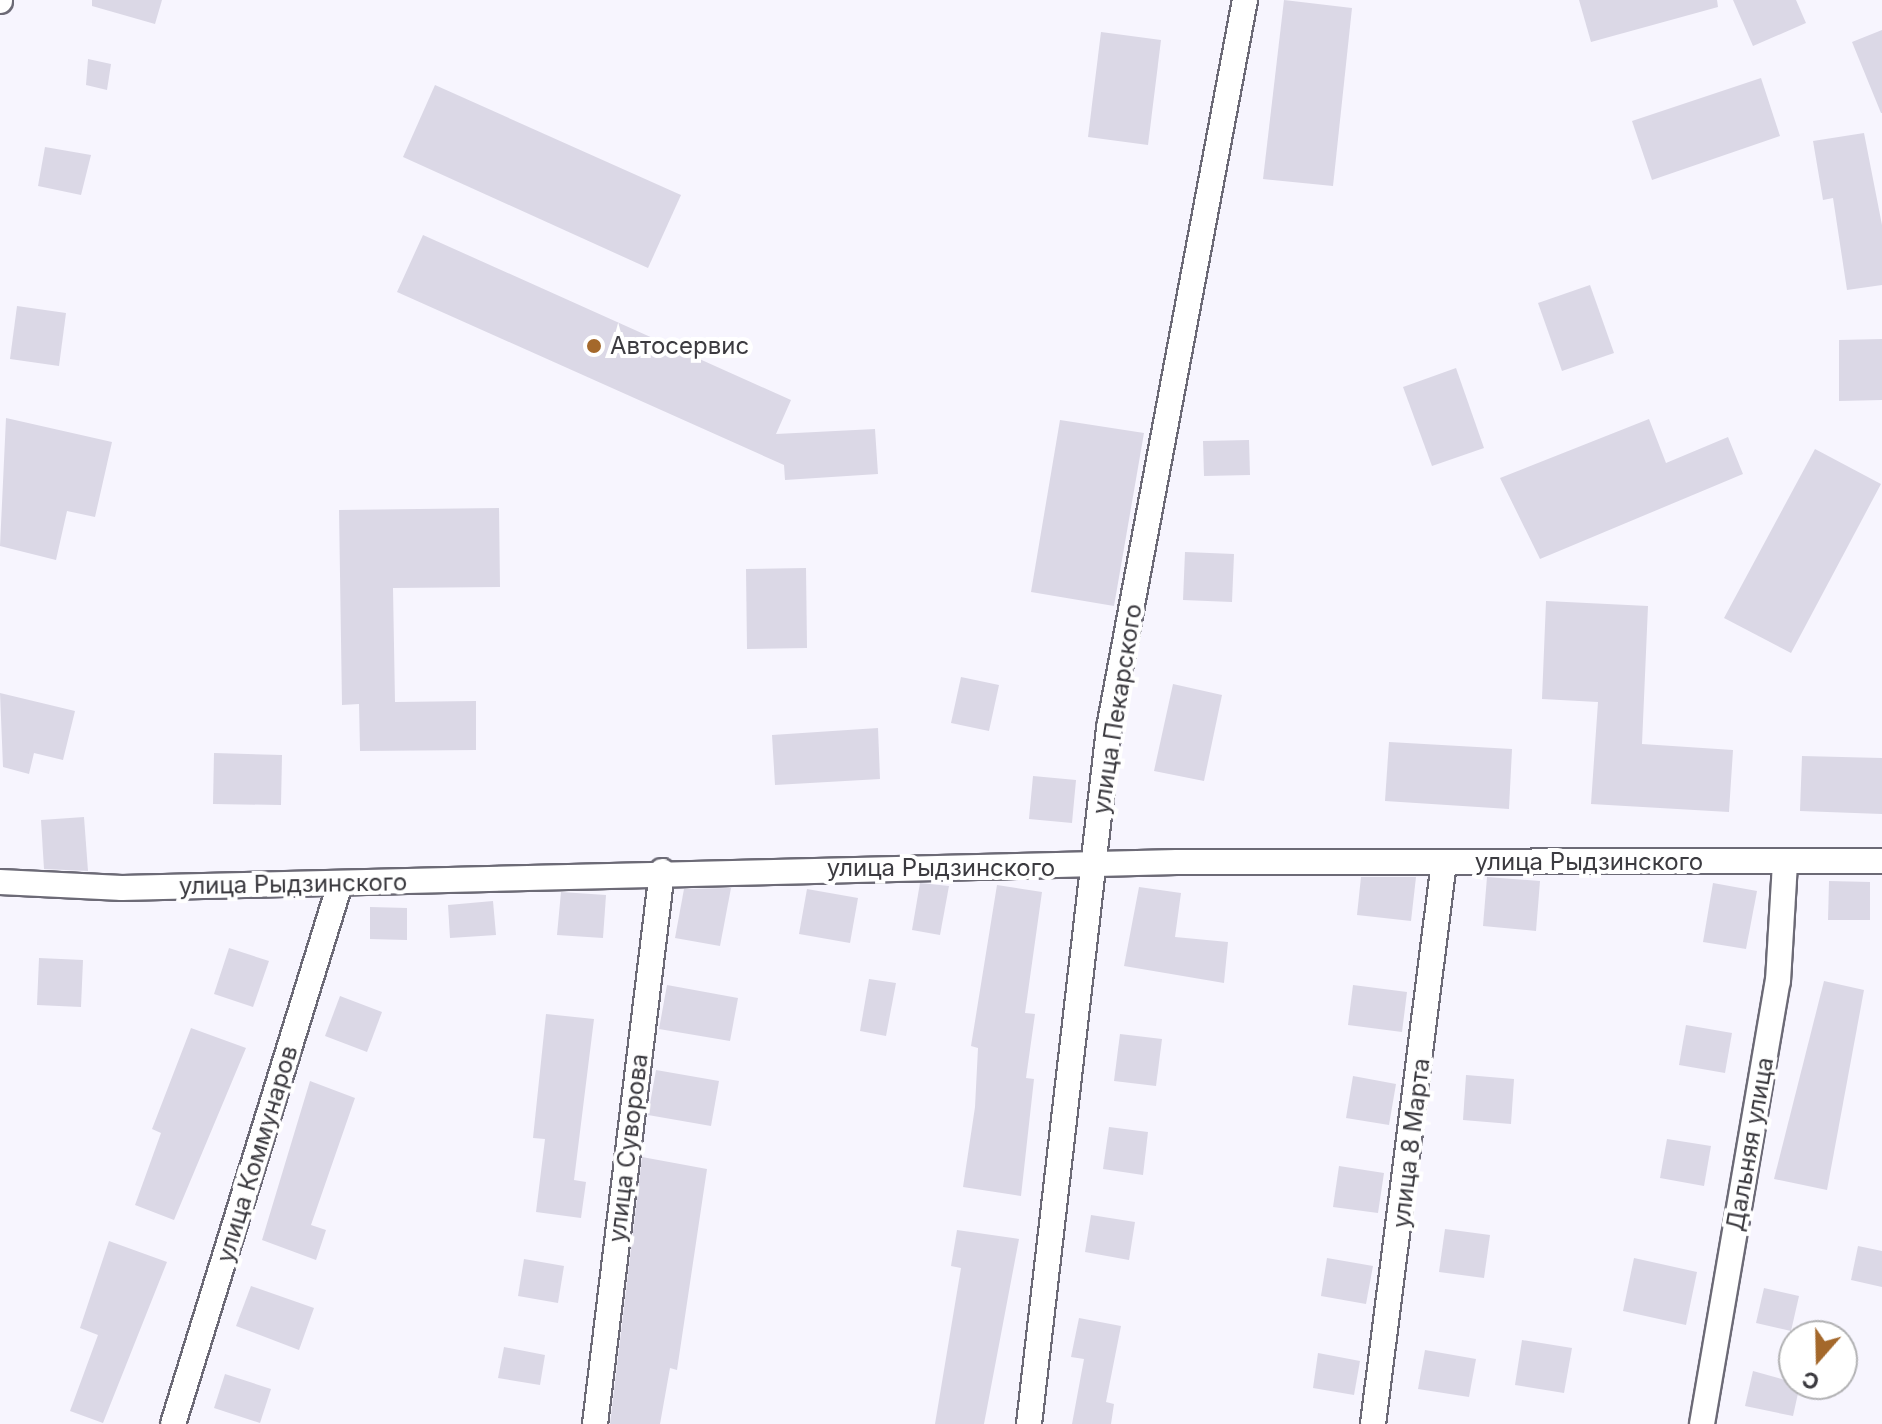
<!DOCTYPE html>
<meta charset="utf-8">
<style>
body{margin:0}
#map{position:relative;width:1882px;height:1424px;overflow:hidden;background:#f7f5fe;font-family:Inter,sans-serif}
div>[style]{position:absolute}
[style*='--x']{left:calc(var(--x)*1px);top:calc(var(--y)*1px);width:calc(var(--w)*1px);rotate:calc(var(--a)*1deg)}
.building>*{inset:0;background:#dbd8e6}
.roads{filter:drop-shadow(2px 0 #6c6a76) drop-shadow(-2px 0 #6c6a76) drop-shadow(0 2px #6c6a76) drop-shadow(0 -2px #6c6a76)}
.street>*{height:24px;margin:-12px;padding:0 12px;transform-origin:12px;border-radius:12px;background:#fff}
.dots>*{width:22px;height:22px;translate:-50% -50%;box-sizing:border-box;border:4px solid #fff;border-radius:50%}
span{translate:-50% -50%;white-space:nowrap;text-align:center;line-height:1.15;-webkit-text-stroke:8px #fff;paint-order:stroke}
.poi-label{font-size:24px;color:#3c3b40}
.left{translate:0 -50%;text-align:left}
.street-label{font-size:24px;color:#3c3b40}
.north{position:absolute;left:1778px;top:1320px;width:80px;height:80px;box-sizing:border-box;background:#fff;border:2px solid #b1b1b3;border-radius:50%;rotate:200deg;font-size:22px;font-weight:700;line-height:32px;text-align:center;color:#3c3b40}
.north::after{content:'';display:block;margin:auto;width:28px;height:36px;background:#a4682b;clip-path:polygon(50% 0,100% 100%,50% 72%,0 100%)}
</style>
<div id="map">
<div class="building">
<div style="clip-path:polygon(92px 0,162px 0,155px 24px,92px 6px)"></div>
<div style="clip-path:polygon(1284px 0,1352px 8px,1333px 186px,1263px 179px)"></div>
<div style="clip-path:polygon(1579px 0,1717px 0,1718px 7px,1591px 42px)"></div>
<div style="clip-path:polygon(1733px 0,1796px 0,1806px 23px,1753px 46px)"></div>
<div style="clip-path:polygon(1882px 30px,1882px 113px,1881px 113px,1852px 42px)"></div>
<div style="clip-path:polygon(1101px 32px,1161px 40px,1148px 145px,1088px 137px)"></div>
<div style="clip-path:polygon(88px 59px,111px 64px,107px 90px,86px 85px)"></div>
<div style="clip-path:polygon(1761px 78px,1780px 136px,1652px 180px,1632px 121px)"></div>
<div style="clip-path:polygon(435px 85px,681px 195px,648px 268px,403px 157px)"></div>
<div style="clip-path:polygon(1864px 133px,1882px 225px,1882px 285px,1847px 290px,1833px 198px,1823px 200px,1813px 141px)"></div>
<div style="clip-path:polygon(45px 147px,91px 155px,81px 195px,38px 186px)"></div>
<div style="clip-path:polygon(423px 235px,791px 400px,776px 434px,875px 429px,878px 474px,785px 480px,784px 465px,397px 292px)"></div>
<div style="clip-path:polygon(1590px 285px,1614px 353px,1562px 371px,1538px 303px)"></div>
<div style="clip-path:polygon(17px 306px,66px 313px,59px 366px,10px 359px)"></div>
<div style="clip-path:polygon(1882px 339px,1882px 400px,1839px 401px,1839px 340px)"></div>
<div style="clip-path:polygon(1456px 368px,1484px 448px,1432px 466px,1403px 387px)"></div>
<div style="clip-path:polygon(6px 418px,112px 442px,95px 517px,67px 511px,56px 560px,0 546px)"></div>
<div style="clip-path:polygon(1649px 419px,1666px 463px,1728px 437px,1743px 474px,1540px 559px,1500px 478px)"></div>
<div style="clip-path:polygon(1060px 420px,1144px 433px,1114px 606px,1031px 592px)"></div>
<div style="clip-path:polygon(1249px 440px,1250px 475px,1204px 476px,1203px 441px)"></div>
<div style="clip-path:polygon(1815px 449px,1881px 484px,1791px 653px,1724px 618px)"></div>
<div style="clip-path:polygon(499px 508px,500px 587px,393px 588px,395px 702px,476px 701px,476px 750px,360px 751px,359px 704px,342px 705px,339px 510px)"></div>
<div style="clip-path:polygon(1185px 552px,1234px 554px,1232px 602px,1183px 600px)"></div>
<div style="clip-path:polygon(806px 568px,807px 648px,747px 649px,746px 569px)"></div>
<div style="clip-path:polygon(1546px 601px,1648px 606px,1642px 744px,1733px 750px,1729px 812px,1591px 804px,1598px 702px,1542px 699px)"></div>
<div style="clip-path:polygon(961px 677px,999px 685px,989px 731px,951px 723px)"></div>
<div style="clip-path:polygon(1173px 684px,1222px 695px,1204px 781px,1154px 771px)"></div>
<div style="clip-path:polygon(0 693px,75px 711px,63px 760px,34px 753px,29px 774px,3px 767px)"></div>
<div style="clip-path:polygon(878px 728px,880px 779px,775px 785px,772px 735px)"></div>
<div style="clip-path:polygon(1389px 742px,1512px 749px,1509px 809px,1385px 801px)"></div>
<div style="clip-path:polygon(214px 753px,282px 755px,281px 805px,213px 804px)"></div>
<div style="clip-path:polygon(1802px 756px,1882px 758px,1882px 814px,1800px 811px)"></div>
<div style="clip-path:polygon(1033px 776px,1076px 780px,1072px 823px,1029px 819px)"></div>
<div style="clip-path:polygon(84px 817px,88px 871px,44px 869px,41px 820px)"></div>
<div style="clip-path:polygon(1361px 877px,1416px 877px,1411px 921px,1357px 915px)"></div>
<div style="clip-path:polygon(1487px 877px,1540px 881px,1536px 931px,1483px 926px)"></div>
<div style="clip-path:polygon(1829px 881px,1870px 882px,1870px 920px,1828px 920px)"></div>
<div style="clip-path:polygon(920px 883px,949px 886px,940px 935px,912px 930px)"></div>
<div style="clip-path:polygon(1713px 883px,1757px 891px,1746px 949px,1703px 942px)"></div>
<div style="clip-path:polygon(997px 885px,1042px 892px,1025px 1013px,1035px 1014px,1026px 1078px,1034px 1079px,1021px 1196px,963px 1187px,975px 1107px,978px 1048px,971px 1046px)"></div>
<div style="clip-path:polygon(1139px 887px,1181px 893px,1175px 937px,1228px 942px,1224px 983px,1124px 966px)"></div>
<div style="clip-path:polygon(731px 888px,720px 946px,675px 938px,684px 889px)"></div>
<div style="clip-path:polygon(807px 889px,858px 898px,850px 943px,799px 934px)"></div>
<div style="clip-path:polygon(561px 892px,606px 895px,603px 938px,557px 935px)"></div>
<div style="clip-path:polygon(493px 901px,496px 935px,450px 938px,448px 905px)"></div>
<div style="clip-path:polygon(370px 907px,407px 908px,407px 940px,370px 939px)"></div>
<div style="clip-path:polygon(229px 948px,269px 961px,253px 1007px,214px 994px)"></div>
<div style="clip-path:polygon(39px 958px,83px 960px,81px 1007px,37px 1005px)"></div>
<div style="clip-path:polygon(869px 979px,896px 983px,886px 1036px,860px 1031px)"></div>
<div style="clip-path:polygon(1824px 981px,1864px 990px,1827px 1190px,1774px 1179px)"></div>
<div style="clip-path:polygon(667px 985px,738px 998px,730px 1041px,659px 1029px)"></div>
<div style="clip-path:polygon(1353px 985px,1407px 992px,1402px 1032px,1348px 1025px)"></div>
<div style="clip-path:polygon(340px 996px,382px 1012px,367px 1052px,325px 1036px)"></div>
<div style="clip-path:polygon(546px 1014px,594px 1019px,574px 1180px,586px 1182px,581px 1218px,536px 1212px,545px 1139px,533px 1138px)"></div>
<div style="clip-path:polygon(1686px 1025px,1732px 1033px,1725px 1073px,1679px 1065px)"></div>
<div style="clip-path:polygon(191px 1028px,246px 1048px,174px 1220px,135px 1205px,161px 1133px,152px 1129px)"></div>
<div style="clip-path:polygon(1120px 1034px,1162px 1039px,1156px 1086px,1114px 1081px)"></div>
<div style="clip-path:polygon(656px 1070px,719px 1081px,711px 1126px,648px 1115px)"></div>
<div style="clip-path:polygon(1466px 1075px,1514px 1079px,1511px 1124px,1463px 1120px)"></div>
<div style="clip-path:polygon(1353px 1076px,1396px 1084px,1389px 1125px,1346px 1118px)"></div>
<div style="clip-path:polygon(310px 1081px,355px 1098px,311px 1225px,326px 1230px,316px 1260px,262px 1240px)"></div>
<div style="clip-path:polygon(1109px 1127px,1148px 1132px,1143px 1175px,1103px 1169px)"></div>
<div style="clip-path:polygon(1667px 1139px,1711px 1146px,1704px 1186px,1660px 1178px)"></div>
<div style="clip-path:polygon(642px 1157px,707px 1169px,677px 1370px,670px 1368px,660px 1424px,610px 1424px)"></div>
<div style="clip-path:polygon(1339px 1166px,1384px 1173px,1378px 1213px,1333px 1207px)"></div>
<div style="clip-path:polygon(1091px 1215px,1135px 1222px,1129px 1260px,1085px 1252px)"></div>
<div style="clip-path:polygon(1445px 1229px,1490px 1235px,1484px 1278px,1439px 1272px)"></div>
<div style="clip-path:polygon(957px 1230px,1019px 1239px,984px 1424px,935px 1424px,961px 1268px,951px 1266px)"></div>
<div style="clip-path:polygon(109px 1241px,167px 1262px,103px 1423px,70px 1411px,98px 1335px,80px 1328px)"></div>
<div style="clip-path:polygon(1858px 1246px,1882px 1251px,1882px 1287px,1851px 1280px)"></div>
<div style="clip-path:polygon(1327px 1258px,1373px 1266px,1366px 1304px,1321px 1296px)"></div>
<div style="clip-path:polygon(1634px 1258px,1697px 1272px,1686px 1325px,1623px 1311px)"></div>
<div style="clip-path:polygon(524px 1259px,564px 1266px,558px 1303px,518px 1296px)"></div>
<div style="clip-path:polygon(251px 1286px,314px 1308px,299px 1350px,236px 1326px)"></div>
<div style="clip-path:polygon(1764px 1288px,1799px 1296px,1791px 1331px,1756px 1323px)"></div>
<div style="clip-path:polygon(1079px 1318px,1121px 1326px,1106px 1402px,1114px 1404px,1111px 1424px,1072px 1424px,1084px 1359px,1071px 1357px)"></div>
<div style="clip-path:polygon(1522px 1340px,1572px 1348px,1564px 1393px,1515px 1385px)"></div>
<div style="clip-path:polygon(504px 1347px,545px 1355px,540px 1385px,498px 1378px)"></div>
<div style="clip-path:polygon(1425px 1350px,1476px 1359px,1469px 1397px,1418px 1389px)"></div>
<div style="clip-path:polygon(1318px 1353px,1360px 1361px,1354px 1395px,1313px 1388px)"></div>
<div style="clip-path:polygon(1753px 1371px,1800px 1384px,1793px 1416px,1745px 1406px)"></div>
<div style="clip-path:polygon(225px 1374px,271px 1389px,260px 1423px,214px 1408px)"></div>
</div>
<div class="roads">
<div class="street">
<div style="--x:0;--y:1;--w:1;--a:-90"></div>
<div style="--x:0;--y:882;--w:122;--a:2.8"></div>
<div style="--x:122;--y:888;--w:1055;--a:-1.41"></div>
<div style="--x:1177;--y:862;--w:705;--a:-0.08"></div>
<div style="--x:173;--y:1424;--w:565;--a:-72.82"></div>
<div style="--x:595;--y:1424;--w:557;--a:-83.09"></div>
<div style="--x:1029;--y:1424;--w:701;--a:-83.44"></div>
<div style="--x:1109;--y:728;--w:741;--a:-79.42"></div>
<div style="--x:1373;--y:1424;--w:566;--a:-82.8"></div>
<div style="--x:1702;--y:1424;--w:449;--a:-80.3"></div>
<div style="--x:1778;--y:981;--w:119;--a:-86.6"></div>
</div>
</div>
<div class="dots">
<div style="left:594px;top:346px;background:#a4682b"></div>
</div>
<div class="poi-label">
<span class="left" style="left:610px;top:346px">Автосервис</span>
</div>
<div class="street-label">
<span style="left:1117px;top:709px;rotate:-81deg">улица Пекарского</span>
<span style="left:1589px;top:862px">улица Рыдзинского</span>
<span style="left:941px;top:868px">улица Рыдзинского</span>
<span style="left:293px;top:884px;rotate:-1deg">улица Рыдзинского</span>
<span style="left:1411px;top:1143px;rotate:-83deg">улица 8 Марта</span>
<span style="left:1750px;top:1144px;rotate:-80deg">Дальняя улица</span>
<span style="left:628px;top:1148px;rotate:-83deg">улица Суворова</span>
<span style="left:257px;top:1154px;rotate:-73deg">улица Коммунаров</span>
</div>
<div class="north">С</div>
</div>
